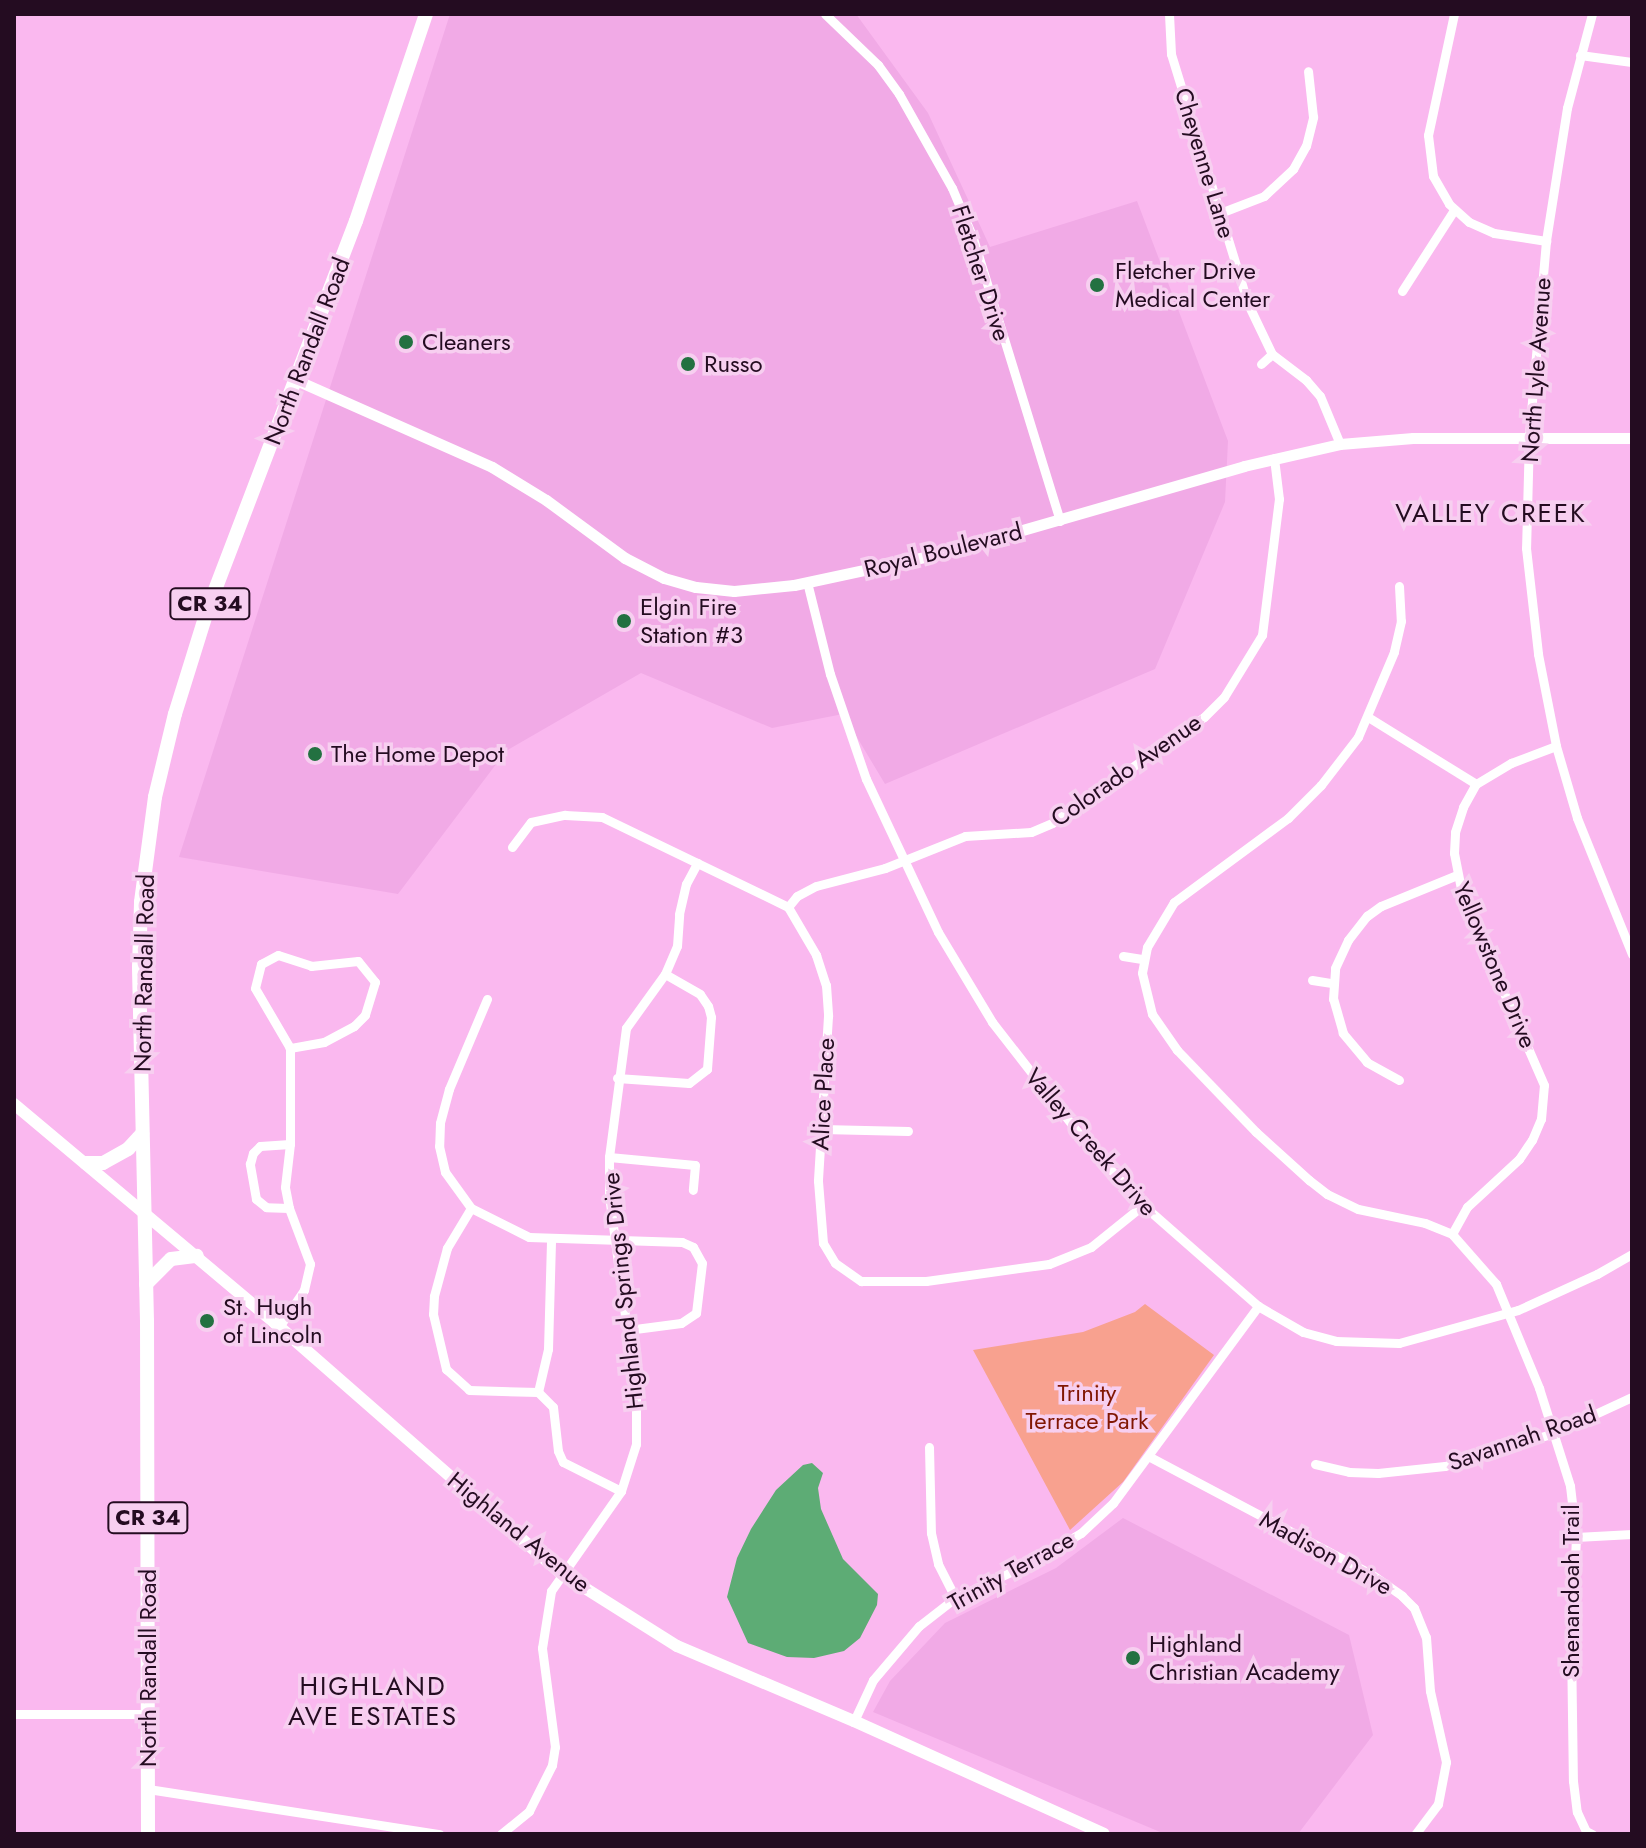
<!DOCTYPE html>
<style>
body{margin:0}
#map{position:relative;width:1646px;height:1848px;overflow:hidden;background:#fab8ef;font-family:Jost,sans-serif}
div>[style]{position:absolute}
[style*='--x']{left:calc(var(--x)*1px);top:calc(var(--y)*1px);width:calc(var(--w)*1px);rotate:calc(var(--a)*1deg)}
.built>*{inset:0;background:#f1aae6}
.green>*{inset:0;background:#f8a18f}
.water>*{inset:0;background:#5dac75}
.minor>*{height:9px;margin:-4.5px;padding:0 4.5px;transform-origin:4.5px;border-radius:4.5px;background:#fff}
.tertiary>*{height:11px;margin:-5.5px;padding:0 5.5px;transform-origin:5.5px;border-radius:5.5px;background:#fff}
.secondary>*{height:12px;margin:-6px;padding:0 6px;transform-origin:6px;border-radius:6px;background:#fff}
.primary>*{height:14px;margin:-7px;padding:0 7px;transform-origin:7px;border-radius:7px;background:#fff}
.dots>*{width:22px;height:22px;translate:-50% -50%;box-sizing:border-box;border:4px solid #f7cff0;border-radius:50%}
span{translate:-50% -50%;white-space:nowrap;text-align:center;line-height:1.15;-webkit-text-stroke:7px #f7cff0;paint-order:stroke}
.shield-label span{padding:2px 6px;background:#f7cff0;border:2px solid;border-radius:6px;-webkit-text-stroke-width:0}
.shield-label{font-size:22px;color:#240c21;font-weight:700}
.street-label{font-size:24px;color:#240c21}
.poi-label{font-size:24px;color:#240c21}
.left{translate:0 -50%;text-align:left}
.park-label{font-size:24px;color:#811703}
.neighbourhood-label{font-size:26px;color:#240c21;letter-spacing:2px}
.frame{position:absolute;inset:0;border:16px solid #240c21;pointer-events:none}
</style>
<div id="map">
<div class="built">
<div style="clip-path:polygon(450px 14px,856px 14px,928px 113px,990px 247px,1137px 201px,1228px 441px,1225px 502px,1155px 669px,885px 784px,843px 714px,772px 728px,641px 673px,506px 751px,398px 894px,179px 857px)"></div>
<div style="clip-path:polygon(1123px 1518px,1349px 1635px,1373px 1735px,1298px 1834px,1165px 1834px,873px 1712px,890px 1681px,945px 1623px,1056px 1568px)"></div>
</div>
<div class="green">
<div style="clip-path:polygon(1145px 1304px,1214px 1355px,1123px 1482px,1070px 1530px,973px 1350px,1083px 1332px,1135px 1312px)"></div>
</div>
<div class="water">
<div style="clip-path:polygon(812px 1463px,823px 1473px,818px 1488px,821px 1509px,843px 1559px,878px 1594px,877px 1605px,860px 1638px,844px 1651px,814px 1658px,787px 1657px,748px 1643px,727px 1597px,737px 1558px,751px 1529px,776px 1490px,803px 1465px)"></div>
</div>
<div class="minor">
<div style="--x:825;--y:14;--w:74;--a:43.9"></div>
<div style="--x:878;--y:65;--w:36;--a:54"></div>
<div style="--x:899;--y:94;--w:108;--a:60.6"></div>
<div style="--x:952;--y:188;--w:54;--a:67.2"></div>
<div style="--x:973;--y:238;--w:296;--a:72.9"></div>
<div style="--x:1169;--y:14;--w:40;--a:87.1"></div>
<div style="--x:1171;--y:54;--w:262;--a:72.9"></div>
<div style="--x:1248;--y:304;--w:55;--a:64.4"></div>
<div style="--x:1272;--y:354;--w:43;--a:37.4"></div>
<div style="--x:1306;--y:380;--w:21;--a:49"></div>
<div style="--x:1320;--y:396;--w:52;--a:67.4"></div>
<div style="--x:1454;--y:14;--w:124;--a:102.1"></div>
<div style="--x:1428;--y:135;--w:41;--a:83"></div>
<div style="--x:1433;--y:176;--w:32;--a:60"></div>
<div style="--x:1449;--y:204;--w:27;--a:42"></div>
<div style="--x:1469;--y:222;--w:27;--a:24"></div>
<div style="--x:1494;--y:233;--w:53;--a:8.7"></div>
<div style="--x:1592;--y:14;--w:97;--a:104.9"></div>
<div style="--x:1567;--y:108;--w:135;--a:99"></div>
<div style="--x:1546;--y:241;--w:196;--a:95"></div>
<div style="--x:1529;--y:436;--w:112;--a:91.5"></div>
<div style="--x:1526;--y:548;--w:107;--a:83.5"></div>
<div style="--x:1538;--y:654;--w:94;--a:78.9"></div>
<div style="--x:1556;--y:746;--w:75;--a:73.7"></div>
<div style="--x:1577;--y:818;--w:147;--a:68"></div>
<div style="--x:1580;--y:55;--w:52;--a:7.7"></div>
<div style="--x:1220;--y:213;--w:47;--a:-21.1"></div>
<div style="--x:1264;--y:196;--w:40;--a:-43"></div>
<div style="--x:1293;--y:169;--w:26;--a:-61"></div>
<div style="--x:1306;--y:146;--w:30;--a:-76"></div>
<div style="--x:1313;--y:117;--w:46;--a:-96.2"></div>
<div style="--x:1402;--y:291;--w:96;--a:-57.3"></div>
<div style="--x:1261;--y:364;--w:15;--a:-42"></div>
<div style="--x:807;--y:582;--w:95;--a:76"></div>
<div style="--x:830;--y:674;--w:111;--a:71.1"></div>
<div style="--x:866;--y:779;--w:169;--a:64.8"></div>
<div style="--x:938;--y:932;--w:105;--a:59"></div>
<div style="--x:992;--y:1022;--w:155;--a:52.1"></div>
<div style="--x:1087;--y:1144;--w:83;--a:47.4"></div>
<div style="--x:1143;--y:1205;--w:153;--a:41.3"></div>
<div style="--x:1258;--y:1306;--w:52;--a:30"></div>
<div style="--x:1303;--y:1332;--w:34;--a:15"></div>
<div style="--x:1336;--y:1341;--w:63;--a:1.8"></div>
<div style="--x:1399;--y:1343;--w:123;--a:-15.5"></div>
<div style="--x:1518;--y:1310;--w:87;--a:-24.5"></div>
<div style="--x:1597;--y:1274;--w:40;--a:-29.7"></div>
<div style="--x:1399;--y:586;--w:35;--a:87"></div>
<div style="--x:1401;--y:621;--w:32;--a:103"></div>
<div style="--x:1394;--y:652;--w:92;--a:113"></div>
<div style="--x:1358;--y:737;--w:61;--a:127.6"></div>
<div style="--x:1321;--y:785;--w:47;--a:135"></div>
<div style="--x:1288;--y:818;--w:142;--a:143.6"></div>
<div style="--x:1174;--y:902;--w:52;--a:121"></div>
<div style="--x:1147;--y:947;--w:26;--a:101"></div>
<div style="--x:1142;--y:973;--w:42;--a:76.3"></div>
<div style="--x:1152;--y:1014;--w:44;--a:55.2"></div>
<div style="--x:1177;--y:1050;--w:114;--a:46.1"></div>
<div style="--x:1256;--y:1132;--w:72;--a:42.2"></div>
<div style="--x:1309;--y:1180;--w:23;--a:38"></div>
<div style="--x:1327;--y:1194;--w:34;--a:26"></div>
<div style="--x:1358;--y:1209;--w:68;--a:11.8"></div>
<div style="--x:1425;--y:1223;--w:29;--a:22"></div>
<div style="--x:1452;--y:1234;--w:67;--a:48.7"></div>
<div style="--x:1496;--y:1284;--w:113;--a:67.5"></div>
<div style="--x:1539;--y:1388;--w:103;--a:72.4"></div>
<div style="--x:1570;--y:1486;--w:51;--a:83.3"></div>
<div style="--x:1576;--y:1537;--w:106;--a:92.7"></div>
<div style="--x:1571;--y:1643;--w:138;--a:89.2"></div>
<div style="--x:1573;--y:1781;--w:31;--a:83"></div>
<div style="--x:1577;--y:1812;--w:21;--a:65"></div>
<div style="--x:1586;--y:1831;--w:7;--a:27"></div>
<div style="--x:1368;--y:717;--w:127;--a:31.8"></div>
<div style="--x:512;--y:847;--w:31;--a:-53"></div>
<div style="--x:531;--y:822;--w:35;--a:-12"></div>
<div style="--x:565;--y:815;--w:37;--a:3"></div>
<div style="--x:602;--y:817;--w:207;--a:25.8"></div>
<div style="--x:788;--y:907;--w:56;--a:59.7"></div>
<div style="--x:816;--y:955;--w:32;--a:72"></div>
<div style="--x:826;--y:985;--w:31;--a:86"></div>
<div style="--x:828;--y:1016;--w:165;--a:93.5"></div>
<div style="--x:818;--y:1181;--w:62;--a:85.4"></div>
<div style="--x:823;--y:1243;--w:23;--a:59"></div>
<div style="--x:835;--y:1263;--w:32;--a:35"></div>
<div style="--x:861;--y:1281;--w:65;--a:0"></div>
<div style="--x:926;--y:1281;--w:124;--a:-7.9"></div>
<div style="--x:1049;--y:1264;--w:45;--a:-22"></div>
<div style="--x:1091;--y:1247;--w:67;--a:-38.9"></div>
<div style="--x:788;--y:907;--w:14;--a:-51"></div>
<div style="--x:797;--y:896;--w:21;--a:-28"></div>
<div style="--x:816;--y:886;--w:71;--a:-14.6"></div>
<div style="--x:885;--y:868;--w:86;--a:-21.8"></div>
<div style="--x:965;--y:836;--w:66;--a:-3.5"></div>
<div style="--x:1031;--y:832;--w:23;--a:-23"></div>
<div style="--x:1052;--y:823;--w:185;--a:-34.9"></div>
<div style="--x:1204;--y:717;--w:28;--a:-45"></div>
<div style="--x:1224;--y:697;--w:73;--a:-58.5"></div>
<div style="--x:1262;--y:635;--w:137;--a:-82.9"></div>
<div style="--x:1279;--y:499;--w:41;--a:-97"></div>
<div style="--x:278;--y:955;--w:35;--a:18"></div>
<div style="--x:311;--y:966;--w:47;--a:-6.1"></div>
<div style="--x:358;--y:961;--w:27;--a:51"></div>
<div style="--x:375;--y:982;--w:34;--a:107"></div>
<div style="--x:365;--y:1015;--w:16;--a:135"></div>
<div style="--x:354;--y:1026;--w:34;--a:152"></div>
<div style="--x:324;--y:1042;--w:35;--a:170"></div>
<div style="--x:290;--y:1048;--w:69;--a:-120.3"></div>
<div style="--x:255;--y:988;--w:25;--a:-76"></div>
<div style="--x:261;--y:964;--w:19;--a:-28"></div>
<div style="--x:1123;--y:956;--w:19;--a:9"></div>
<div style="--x:1312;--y:980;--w:20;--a:9"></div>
<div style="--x:487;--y:999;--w:98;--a:112.9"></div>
<div style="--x:449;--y:1089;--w:35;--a:105"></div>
<div style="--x:440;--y:1123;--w:23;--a:92"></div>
<div style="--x:439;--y:1146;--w:27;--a:77"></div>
<div style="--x:445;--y:1172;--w:44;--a:54.2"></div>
<div style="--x:471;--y:1208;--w:65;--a:26.6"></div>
<div style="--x:529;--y:1237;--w:153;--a:1.9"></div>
<div style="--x:682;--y:1242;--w:12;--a:24"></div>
<div style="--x:693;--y:1247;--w:18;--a:61"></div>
<div style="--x:702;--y:1263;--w:50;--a:96.8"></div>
<div style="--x:696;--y:1313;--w:18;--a:146"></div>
<div style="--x:681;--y:1323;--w:54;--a:172.6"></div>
<div style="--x:617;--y:1078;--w:72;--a:4"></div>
<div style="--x:689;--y:1083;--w:23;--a:-38"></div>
<div style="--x:707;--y:1069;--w:52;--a:-85.6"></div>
<div style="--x:711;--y:1017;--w:11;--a:-105"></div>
<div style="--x:708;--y:1006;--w:14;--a:-124"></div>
<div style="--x:700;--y:994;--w:40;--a:-150.3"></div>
<div style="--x:1399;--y:1080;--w:37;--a:-151"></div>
<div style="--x:1367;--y:1062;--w:38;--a:-130"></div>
<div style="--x:1343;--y:1033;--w:35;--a:-106"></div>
<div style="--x:1333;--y:999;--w:31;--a:-86"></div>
<div style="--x:1335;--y:968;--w:31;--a:-65"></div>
<div style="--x:1348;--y:940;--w:31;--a:-52"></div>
<div style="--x:1367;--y:916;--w:17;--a:-36"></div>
<div style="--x:1381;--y:906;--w:82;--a:-22.2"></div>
<div style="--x:822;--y:1129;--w:86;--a:1.3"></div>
<div style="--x:609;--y:1157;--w:86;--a:5.3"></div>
<div style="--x:695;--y:1165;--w:25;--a:95"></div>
<div style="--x:289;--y:1208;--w:23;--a:-178"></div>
<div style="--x:266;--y:1207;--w:13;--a:-141"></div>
<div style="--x:256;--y:1199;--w:36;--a:-100"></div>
<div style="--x:250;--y:1164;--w:11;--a:-75"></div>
<div style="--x:253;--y:1153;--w:10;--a:-45"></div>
<div style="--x:260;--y:1146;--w:30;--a:-4"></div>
<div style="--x:471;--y:1208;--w:47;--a:121"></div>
<div style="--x:447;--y:1248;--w:50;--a:105.2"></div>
<div style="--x:434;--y:1296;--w:18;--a:93"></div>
<div style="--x:433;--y:1314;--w:57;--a:76.7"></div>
<div style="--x:446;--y:1369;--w:31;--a:42"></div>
<div style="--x:469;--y:1390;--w:69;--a:1.7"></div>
<div style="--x:538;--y:1392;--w:21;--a:45"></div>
<div style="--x:553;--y:1407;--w:44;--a:83.5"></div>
<div style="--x:558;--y:1451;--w:12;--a:66"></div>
<div style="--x:563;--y:1462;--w:65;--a:26.6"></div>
<div style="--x:1452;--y:1234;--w:31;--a:-61"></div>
<div style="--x:1467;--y:1207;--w:71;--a:-42.7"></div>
<div style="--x:1519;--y:1159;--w:23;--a:-56"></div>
<div style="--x:1532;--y:1140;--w:23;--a:-67"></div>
<div style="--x:1541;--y:1119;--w:34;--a:-85"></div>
<div style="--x:1544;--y:1085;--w:203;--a:-113.5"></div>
<div style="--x:1463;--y:899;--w:47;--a:-101.1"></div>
<div style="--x:1454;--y:853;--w:21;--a:-87"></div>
<div style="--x:1455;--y:832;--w:26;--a:-72"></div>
<div style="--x:1463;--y:807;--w:26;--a:-61"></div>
<div style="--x:1476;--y:784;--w:41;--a:-31"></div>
<div style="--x:1511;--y:763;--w:48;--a:-20.7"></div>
<div style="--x:279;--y:1327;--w:45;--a:-56"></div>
<div style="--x:304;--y:1290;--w:27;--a:-77"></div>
<div style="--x:310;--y:1264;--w:60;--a:-110.6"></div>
<div style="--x:289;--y:1208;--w:21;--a:-101"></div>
<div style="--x:285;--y:1187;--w:43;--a:-83.4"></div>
<div style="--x:290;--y:1144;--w:96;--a:-90"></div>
<div style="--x:538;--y:1392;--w:44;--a:-76.9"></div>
<div style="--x:548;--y:1349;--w:109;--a:-88.4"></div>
<div style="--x:929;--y:1447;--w:86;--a:88.7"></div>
<div style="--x:931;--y:1533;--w:32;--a:77"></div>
<div style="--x:938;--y:1564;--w:38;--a:63"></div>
<div style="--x:1150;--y:1457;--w:250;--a:27.9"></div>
<div style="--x:1371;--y:1574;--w:38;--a:35"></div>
<div style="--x:1402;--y:1596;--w:17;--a:45"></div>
<div style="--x:1414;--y:1608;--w:31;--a:68"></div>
<div style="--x:1426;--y:1637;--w:54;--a:85.8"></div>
<div style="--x:1430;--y:1691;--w:73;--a:77.3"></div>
<div style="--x:1446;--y:1762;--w:43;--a:100.8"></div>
<div style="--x:1438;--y:1804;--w:38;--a:127"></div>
<div style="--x:1315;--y:1464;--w:35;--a:13"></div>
<div style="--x:1349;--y:1472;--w:29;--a:2"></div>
<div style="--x:1378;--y:1473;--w:67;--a:-6"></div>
<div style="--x:1445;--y:1466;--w:114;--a:-16.8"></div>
<div style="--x:1554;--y:1433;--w:86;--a:-24.8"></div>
<div style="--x:1576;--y:1537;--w:56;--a:-3.1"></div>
<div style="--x:14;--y:1714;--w:134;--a:0"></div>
<div style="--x:854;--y:1721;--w:45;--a:-65.1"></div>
<div style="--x:873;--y:1680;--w:71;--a:-49.6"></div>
<div style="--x:919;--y:1626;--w:46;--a:-37.9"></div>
<div style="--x:955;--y:1598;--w:89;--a:-25.1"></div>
<div style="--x:1036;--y:1560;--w:52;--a:-31"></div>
<div style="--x:1081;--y:1533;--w:44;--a:-43.2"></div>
<div style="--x:1113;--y:1503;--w:245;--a:-53.6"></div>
<div style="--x:148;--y:1789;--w:295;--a:8.8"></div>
<div style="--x:501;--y:1834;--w:36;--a:-39"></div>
<div style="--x:529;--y:1811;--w:51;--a:-63.4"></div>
<div style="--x:552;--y:1765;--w:18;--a:-81"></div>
<div style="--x:555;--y:1747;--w:100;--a:-97.5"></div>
<div style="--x:542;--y:1648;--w:58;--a:-81"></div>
<div style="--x:551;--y:1591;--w:122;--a:-55"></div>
<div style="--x:621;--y:1491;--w:49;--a:-72.3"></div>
<div style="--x:636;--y:1444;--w:46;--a:-90"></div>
<div style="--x:636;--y:1398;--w:204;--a:-97.6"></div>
<div style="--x:609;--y:1196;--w:39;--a:-90"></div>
<div style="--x:609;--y:1157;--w:130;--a:-82.5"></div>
<div style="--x:626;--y:1028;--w:67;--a:-54.2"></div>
<div style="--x:665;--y:974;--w:30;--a:-67"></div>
<div style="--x:677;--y:946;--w:32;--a:-86"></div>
<div style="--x:679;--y:914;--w:31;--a:-77"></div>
<div style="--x:686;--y:884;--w:24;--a:-62"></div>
</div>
<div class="tertiary">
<div style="--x:296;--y:380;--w:214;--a:23.9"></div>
<div style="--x:492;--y:467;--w:63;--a:31.4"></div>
<div style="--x:546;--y:500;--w:98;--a:36.3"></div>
<div style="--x:625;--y:558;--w:44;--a:27.1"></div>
<div style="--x:664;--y:578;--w:33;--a:16"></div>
<div style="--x:696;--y:587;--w:38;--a:6"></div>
<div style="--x:734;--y:591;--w:60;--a:-5.7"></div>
<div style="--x:794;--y:585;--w:152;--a:-12.1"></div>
<div style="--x:943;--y:553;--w:313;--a:-16.1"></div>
<div style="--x:1244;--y:466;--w:98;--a:-12.9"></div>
<div style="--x:1340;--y:444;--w:73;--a:-4.7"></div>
<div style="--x:1413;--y:438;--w:219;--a:0"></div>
</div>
<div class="secondary">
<div style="--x:14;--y:1104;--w:341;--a:40"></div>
<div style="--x:275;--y:1323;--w:380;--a:41.2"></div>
<div style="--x:561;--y:1573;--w:137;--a:32.2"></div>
<div style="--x:677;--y:1646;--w:192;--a:23"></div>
<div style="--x:854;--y:1721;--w:274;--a:24.3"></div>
</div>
<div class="primary">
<div style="--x:86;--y:1163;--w:17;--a:0"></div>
<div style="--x:103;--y:1163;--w:29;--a:-29"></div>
<div style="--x:128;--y:1149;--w:21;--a:-47"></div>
<div style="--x:146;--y:1284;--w:35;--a:-45"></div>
<div style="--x:171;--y:1259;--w:26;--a:-7"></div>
<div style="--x:148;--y:1834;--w:513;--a:-90.11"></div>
<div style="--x:147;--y:1321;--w:354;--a:-91.3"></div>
<div style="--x:139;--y:967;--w:65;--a:-88.2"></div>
<div style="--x:141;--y:902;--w:106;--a:-82.4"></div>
<div style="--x:155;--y:797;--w:85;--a:-76.5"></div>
<div style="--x:175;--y:714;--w:108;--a:-72.7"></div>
<div style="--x:207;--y:611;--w:417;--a:-69.1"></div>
<div style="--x:356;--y:221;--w:219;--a:-71.3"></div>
</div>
<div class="dots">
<div style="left:1097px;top:285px;background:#237141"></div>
<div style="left:406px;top:342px;background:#237141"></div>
<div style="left:688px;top:364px;background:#237141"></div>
<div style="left:624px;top:621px;background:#237141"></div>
<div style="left:315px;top:754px;background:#237141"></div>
<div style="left:207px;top:1321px;background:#237141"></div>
<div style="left:1133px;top:1658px;background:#237141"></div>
</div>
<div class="shield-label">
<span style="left:210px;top:604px">CR 34</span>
<span style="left:148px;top:1518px">CR 34</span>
</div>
<div class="street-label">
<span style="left:1205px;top:163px;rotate:73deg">Cheyenne Lane</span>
<span style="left:981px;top:273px;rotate:72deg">Fletcher Drive</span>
<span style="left:307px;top:351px;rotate:-69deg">North Randall Road</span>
<span style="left:1536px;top:370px;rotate:-86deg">North Lyle Avenue</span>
<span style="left:943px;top:550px;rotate:-14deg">Royal Boulevard</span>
<span style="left:1126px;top:770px;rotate:-35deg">Colorado Avenue</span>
<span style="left:1495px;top:965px;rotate:67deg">Yellowstone Drive</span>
<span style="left:144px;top:973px;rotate:-89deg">North Randall Road</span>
<span style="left:823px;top:1094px;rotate:-87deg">Alice Place</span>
<span style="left:1091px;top:1142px;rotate:49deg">Valley Creek Drive</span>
<span style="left:623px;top:1291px;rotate:-96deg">Highland Springs Drive</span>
<span style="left:1522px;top:1438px;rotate:-19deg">Savannah Road</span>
<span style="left:519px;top:1532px;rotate:39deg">Highland Avenue</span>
<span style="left:1326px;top:1553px;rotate:29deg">Madison Drive</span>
<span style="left:1011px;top:1571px;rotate:-29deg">Trinity Terrace</span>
<span style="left:1571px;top:1591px;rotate:-90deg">Shenandoah Trail</span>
<span style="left:148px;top:1668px;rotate:-90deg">North Randall Road</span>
</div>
<div class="poi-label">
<span class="left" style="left:1115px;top:285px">Fletcher Drive<br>Medical Center</span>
<span class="left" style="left:422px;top:342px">Cleaners</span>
<span class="left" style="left:704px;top:364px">Russo</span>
<span class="left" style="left:640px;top:621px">Elgin Fire<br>Station #3</span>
<span class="left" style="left:331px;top:754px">The Home Depot</span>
<span class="left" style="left:223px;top:1321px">St. Hugh<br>of Lincoln</span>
<span class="left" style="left:1149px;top:1658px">Highland<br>Christian Academy</span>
</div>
<div class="park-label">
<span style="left:1087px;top:1407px">Trinity<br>Terrace Park</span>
</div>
<div class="neighbourhood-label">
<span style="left:1491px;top:514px">VALLEY CREEK</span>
<span style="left:373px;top:1702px">HIGHLAND<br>AVE ESTATES</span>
</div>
<div class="frame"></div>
</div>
